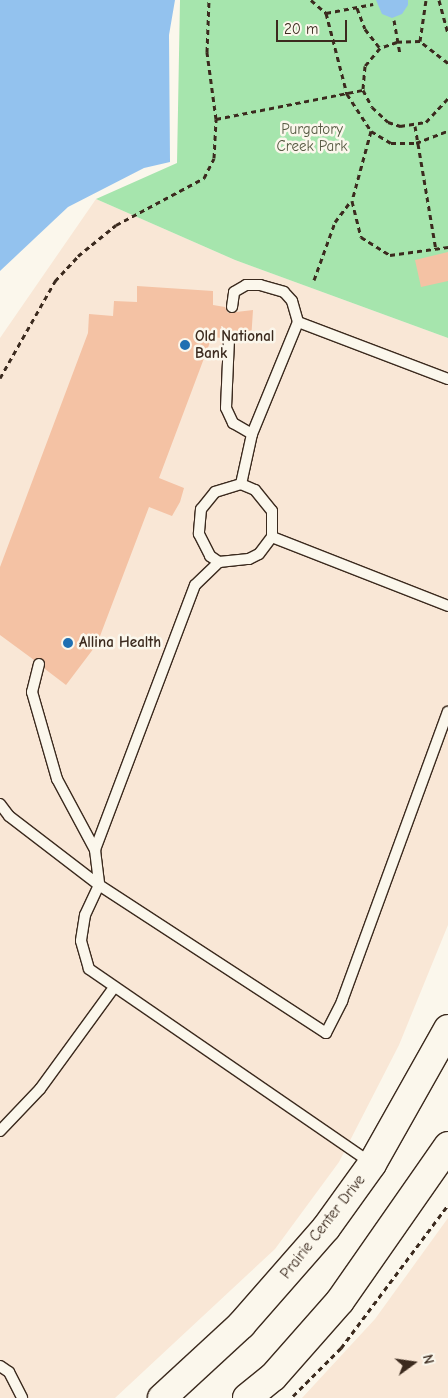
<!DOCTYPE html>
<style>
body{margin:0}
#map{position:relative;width:448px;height:1398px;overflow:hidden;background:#fbf7ec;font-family:"Comic Neue",sans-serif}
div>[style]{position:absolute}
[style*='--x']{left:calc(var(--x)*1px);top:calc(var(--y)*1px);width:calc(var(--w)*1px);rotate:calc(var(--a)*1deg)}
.built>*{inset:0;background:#f9e7d6}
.green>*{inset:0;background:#a6e5ad}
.water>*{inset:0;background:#93c2ee}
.building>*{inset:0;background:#f4c2a4}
.path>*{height:3px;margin-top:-1.5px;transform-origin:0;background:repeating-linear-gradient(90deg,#3b2a1e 0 5px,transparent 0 9px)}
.roads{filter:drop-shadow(1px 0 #3b2a1e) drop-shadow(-1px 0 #3b2a1e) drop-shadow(0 1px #3b2a1e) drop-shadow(0 -1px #3b2a1e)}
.lane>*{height:10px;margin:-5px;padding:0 5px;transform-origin:5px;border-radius:5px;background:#fbf7ec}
.secondary>*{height:28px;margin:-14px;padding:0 14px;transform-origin:14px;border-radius:14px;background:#fbf7ec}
.dots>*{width:14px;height:14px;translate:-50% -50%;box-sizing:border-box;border:2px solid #fbf7ec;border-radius:50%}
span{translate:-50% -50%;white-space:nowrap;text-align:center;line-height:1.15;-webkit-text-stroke:5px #fbf7ec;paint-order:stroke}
.park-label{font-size:15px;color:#565942}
.poi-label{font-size:15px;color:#3b2a1e;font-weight:700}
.left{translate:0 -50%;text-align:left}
.street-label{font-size:15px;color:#3b2a1e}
.north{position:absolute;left:388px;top:1338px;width:50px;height:50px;-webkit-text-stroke:4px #fbf7ec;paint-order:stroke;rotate:76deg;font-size:14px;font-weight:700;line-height:20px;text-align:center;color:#3b2a1e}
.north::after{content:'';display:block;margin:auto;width:18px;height:22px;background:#3b2a1e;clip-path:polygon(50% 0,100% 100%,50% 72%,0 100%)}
.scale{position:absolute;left:276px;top:20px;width:71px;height:22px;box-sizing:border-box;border:2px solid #3b2a1e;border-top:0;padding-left:6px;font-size:15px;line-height:18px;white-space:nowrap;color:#3b2a1e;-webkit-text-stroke:4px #fbf7ec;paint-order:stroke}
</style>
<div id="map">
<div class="built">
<div style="clip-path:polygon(96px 199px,235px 260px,448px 338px,448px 925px,399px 1045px,339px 1162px,275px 1249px,115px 1398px,0 1398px,0 338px)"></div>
<div style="clip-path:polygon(448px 1218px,448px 1398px,302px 1398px,375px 1319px)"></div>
</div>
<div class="green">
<div style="clip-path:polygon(180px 0,448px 0,448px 338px,235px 260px,96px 199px,177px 163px)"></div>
</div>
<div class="water">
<div style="clip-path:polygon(0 0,175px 0,169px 35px,170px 162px,144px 168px,68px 207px,0 271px)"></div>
<div style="clip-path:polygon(376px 0,408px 0,408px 5px,402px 14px,392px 18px,382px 14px)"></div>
</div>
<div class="building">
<div style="clip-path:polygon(448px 252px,448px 281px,421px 287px,415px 260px)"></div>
<div style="clip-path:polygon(137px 286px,213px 291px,213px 305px,225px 307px,228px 313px,253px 310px,251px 341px,236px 340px,230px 332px,222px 338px,212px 337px,159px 478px,184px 488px,180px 502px,172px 516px,149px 507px,97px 644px,66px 685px,45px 669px,43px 659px,34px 660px,0 635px,0 567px,88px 333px,89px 314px,113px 316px,114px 301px,137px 302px)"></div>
</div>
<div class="path">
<div style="--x:311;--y:0;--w:20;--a:41"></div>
<div style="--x:326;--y:13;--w:84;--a:75.5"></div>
<div style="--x:347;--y:94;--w:44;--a:57"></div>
<div style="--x:371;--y:131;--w:23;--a:31"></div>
<div style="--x:391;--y:143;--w:25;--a:0"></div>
<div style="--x:416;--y:143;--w:34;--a:-21"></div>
<div style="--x:439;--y:0;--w:34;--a:75"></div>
<div style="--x:357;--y:8;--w:22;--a:69"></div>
<div style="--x:365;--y:29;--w:24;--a:52"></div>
<div style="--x:326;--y:13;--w:48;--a:-10.8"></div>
<div style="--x:394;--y:20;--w:34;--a:80"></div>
<div style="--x:420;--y:41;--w:41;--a:-81.7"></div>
<div style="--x:448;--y:63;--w:36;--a:-142"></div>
<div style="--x:420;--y:41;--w:23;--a:178"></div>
<div style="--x:397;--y:42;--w:18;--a:161"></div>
<div style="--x:380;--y:48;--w:23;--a:130"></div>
<div style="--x:365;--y:66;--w:24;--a:95"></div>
<div style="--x:363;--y:90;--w:19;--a:62"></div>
<div style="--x:372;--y:107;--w:22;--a:43"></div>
<div style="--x:388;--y:122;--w:13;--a:18"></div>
<div style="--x:400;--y:126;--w:26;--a:-9"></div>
<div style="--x:426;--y:122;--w:33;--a:-47"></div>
<div style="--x:216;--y:119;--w:150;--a:-11.2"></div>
<div style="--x:415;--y:126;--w:126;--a:80.4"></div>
<div style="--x:371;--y:131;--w:73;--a:105.2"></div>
<div style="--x:352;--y:201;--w:37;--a:76"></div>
<div style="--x:361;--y:237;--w:34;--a:32"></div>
<div style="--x:390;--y:255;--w:59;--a:-7.9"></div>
<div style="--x:314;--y:280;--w:62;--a:-70.1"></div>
<div style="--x:335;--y:222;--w:26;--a:-53"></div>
<div style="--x:0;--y:378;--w:112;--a:-60.4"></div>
<div style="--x:55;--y:281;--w:34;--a:-47"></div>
<div style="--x:78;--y:256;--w:49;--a:-39.2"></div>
<div style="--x:116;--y:225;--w:100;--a:-28.1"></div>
<div style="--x:204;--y:178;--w:22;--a:-63"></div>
<div style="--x:214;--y:158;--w:39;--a:-87"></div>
<div style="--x:216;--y:119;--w:68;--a:-97.7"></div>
<div style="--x:207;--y:52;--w:52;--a:-87.8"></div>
<div style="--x:293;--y:1396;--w:68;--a:-45"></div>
<div style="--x:341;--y:1348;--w:179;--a:-53.2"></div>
</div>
<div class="roads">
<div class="lane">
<div style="--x:232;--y:307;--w:15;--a:-82"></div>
<div style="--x:234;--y:292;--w:14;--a:-30"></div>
<div style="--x:246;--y:285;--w:14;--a:0"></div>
<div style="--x:260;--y:285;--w:25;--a:16"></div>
<div style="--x:284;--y:292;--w:12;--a:48"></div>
<div style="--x:292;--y:301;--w:22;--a:74"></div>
<div style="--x:229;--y:339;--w:69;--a:92.5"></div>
<div style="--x:226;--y:408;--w:17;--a:65"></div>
<div style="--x:233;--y:423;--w:22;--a:30"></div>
<div style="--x:448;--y:379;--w:160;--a:-159.2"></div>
<div style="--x:298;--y:322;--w:121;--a:112.3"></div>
<div style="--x:252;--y:434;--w:51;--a:102.4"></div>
<div style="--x:241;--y:484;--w:27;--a:163"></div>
<div style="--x:215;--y:492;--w:22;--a:129"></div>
<div style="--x:201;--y:509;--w:25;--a:95"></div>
<div style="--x:199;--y:534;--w:25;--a:63"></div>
<div style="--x:210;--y:556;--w:11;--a:34"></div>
<div style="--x:219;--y:562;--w:33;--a:136"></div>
<div style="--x:195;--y:585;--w:283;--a:110.7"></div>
<div style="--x:95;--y:850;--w:35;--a:83"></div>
<div style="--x:99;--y:885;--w:271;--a:33.1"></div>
<div style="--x:326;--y:1033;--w:36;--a:-63"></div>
<div style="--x:342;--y:1001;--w:308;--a:-69.9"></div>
<div style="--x:272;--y:537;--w:189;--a:21.4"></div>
<div style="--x:219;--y:562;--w:30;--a:-6"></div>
<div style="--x:249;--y:559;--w:11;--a:-27"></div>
<div style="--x:259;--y:554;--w:21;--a:-53"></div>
<div style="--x:272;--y:537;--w:26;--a:-90"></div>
<div style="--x:272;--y:511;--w:27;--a:-129"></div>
<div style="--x:255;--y:490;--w:15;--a:-157"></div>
<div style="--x:39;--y:664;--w:29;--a:104"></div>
<div style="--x:32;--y:692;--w:91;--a:74"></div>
<div style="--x:57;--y:779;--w:81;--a:61.8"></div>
<div style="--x:0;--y:804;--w:15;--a:53"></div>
<div style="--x:9;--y:816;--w:113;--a:37.5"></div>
<div style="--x:99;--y:885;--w:33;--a:115"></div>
<div style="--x:85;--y:915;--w:26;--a:99"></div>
<div style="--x:81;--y:941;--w:29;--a:74"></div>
<div style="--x:89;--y:969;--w:342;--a:34.5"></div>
<div style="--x:0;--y:1131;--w:58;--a:-46.4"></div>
<div style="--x:40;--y:1089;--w:124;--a:-53.9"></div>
<div style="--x:0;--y:1366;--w:11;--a:34"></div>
<div style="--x:9;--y:1372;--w:29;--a:63"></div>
</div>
<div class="secondary">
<div style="--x:162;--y:1398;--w:108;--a:-42.7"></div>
<div style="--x:241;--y:1325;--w:129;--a:-48.8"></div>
<div style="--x:326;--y:1228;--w:79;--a:-54.3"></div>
<div style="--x:372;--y:1164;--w:155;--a:-60.6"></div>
<div style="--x:247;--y:1398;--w:33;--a:-39"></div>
<div style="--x:273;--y:1377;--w:101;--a:-48.6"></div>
<div style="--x:340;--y:1301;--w:189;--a:-55.1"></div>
</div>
</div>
<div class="dots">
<div style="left:185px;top:345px;background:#1f6fb2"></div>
<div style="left:68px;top:643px;background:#1f6fb2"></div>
</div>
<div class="park-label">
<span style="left:312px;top:138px">Purgatory<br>Creek Park</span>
</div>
<div class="poi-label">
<span class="left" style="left:195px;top:345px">Old National<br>Bank</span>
<span class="left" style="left:79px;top:643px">Allina Health</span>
</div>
<div class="street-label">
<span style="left:323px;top:1227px;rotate:-52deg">Prairie Center Drive</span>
</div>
<div class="north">N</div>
<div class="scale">20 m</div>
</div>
